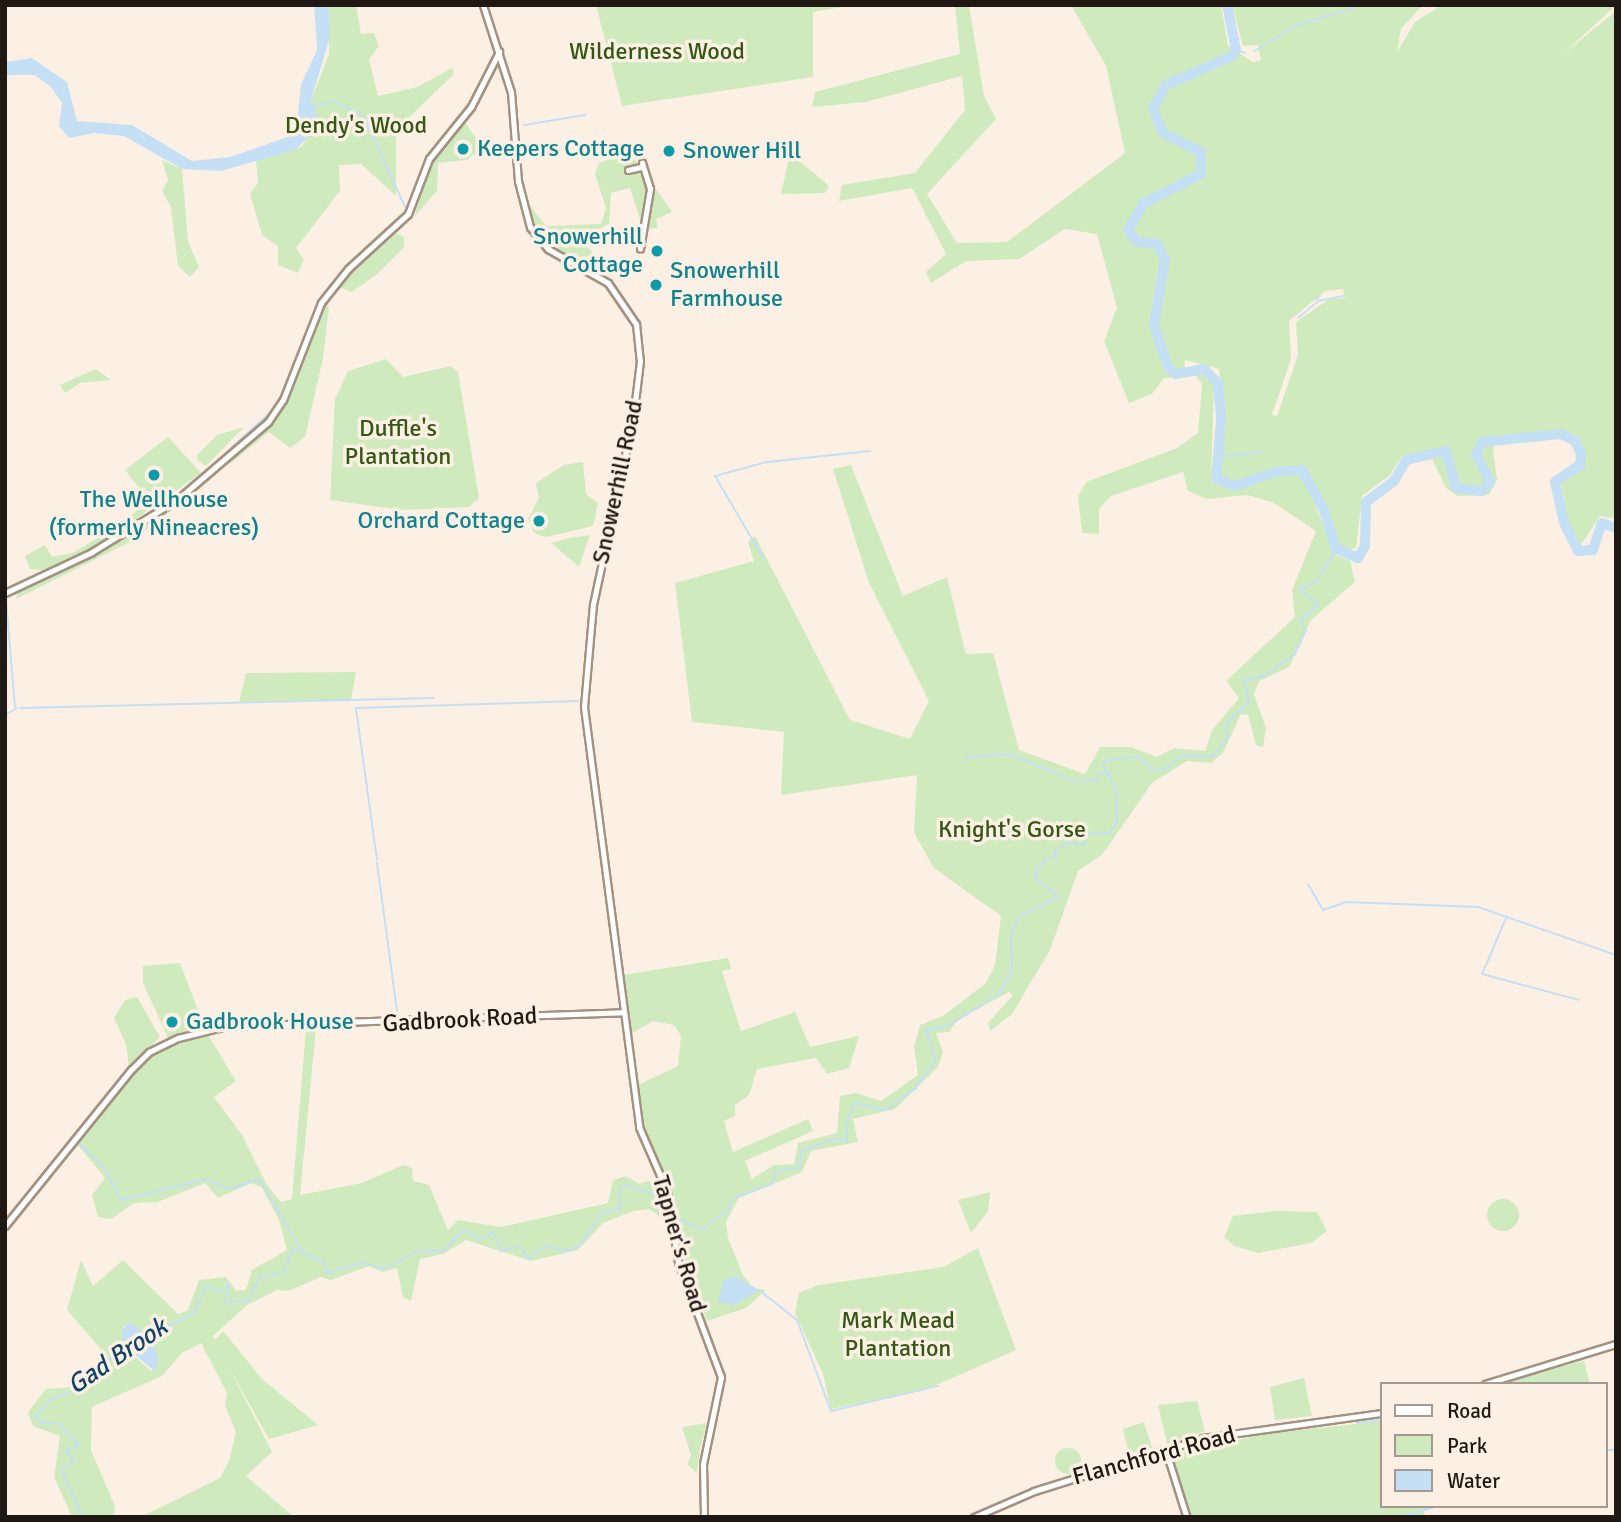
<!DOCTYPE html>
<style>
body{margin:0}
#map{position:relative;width:1621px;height:1522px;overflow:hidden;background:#fcf0e5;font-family:Signika,sans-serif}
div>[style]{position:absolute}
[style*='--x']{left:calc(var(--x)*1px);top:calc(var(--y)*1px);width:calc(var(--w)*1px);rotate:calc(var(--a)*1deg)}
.green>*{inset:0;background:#cfebbd}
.round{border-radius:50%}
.water>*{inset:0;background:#c5dff4}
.stream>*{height:2px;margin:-1px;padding:0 1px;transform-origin:1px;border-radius:1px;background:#c5dff4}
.river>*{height:10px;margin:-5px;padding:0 5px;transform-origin:5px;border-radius:5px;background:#c5dff4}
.roads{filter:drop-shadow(2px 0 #a49281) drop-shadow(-2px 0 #a49281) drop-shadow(0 2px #a49281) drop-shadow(0 -2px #a49281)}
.minor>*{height:4.5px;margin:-2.25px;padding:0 2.25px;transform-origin:2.25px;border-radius:2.25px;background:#fff}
.tertiary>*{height:5px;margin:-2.5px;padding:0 2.5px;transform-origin:2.5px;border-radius:2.5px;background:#fff}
.dots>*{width:19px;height:19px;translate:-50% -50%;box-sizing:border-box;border:4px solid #fcf0e5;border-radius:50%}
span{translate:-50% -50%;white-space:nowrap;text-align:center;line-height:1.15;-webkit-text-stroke:7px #fcf0e5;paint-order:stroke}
.park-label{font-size:24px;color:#335814}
.culture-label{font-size:24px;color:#0d838f}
.left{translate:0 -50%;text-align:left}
.right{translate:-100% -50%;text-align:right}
.street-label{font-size:24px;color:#201913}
.water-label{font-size:26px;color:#146;font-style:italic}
.frame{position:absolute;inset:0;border:7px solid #201913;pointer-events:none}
.legend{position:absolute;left:1380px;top:1382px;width:228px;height:126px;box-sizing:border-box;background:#fcf0e5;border:2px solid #a49a91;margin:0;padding:9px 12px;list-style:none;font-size:21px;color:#201913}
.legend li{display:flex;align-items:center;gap:14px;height:35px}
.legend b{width:35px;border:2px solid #a49a91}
</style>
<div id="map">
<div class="green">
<div style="clip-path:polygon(329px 5px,356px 5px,361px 34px,374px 33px,379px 46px,369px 59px,378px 96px,417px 87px,452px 68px,454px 74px,396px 130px,396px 196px,361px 164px,339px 165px,340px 191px,296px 248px,304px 260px,298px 273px,278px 265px,278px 246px,262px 235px,250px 194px,258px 183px,256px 161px,301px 147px,318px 123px,311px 100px,329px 54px)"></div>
<div style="clip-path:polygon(596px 5px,855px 5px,813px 12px,813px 77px,622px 106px)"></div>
<div style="clip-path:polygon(evenodd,955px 5px,969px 5px,984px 96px,996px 119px,927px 194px,957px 243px,1007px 242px,1125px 153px,1106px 66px,1071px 5px,1221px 5px,1228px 46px,1253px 62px,1261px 60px,1258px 45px,1243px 46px,1232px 5px,1423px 5px,1401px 29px,1397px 52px,1415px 22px,1442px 5px,1616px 5px,1563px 54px,1616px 11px,1616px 519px,1600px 516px,1581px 545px,1569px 526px,1561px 484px,1585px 463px,1583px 450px,1564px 430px,1521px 437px,1499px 435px,1493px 449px,1497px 480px,1489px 495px,1458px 496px,1446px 488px,1432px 459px,1409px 463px,1402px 456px,1390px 475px,1362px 496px,1356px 548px,1341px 551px,1307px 471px,1292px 466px,1235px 482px,1219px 479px,1223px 402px,1219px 369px,1185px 360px,1184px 377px,1164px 378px,1152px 394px,1129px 403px,1104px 341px,1117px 308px,1097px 234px,1065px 229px,1019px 259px,966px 261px,931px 283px,926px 272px,946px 254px,912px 188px,839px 201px,842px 185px,915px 173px,965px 110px,962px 76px,866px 102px,812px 107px,815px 92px,960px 54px,955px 5px,1343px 289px,1345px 298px,1329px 299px,1296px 322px,1298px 355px,1277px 416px,1272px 415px,1291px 359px,1289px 321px,1325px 291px,1343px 289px)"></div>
<div style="clip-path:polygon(465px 122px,482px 148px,467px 160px,438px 163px,437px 191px,414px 217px,432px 159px)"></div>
<div style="clip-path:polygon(630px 152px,672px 212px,656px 219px,658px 228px,643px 229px,630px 188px,611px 193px,609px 224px,581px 238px,611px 276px,601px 275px,540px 239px,524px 198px,546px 226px,601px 224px,606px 208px,595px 174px,599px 163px)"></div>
<div style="clip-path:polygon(790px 153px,829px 186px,825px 193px,781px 194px)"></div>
<div style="clip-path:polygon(162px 160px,182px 169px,188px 241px,199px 267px,190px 277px,178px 266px,171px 207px,162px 191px,168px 180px)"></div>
<div style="clip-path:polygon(396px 233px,404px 237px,404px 247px,376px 275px,352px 292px,337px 286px)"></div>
<div style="clip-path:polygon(324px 304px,329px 307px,323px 358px,305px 437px,290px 448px,269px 432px,226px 467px,284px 405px)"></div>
<div style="clip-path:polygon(386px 359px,403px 377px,451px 366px,458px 372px,479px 498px,469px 507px,402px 510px,330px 500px,335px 399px,348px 371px)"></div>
<div style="clip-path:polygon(96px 369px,111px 380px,80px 383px,65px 393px,60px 385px)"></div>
<div style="clip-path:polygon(1194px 374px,1206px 375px,1214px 383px,1211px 483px,1238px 488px,1278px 474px,1305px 476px,1331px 547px,1337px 556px,1350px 560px,1355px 582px,1311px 620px,1289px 667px,1259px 681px,1254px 694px,1266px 728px,1263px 747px,1256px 745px,1248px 715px,1241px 714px,1223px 753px,1211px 763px,1187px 761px,1152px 783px,1102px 855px,1078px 871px,1050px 950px,1012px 1014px,990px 1031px,988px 1023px,1013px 995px,1009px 992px,956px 1021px,950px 1032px,936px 1033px,943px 1052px,938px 1067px,895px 1109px,853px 1119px,858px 1142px,811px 1151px,802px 1172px,739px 1198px,726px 1222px,728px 1238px,743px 1275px,753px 1288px,766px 1290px,746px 1308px,707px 1321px,678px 1242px,668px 1182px,645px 1135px,637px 1093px,638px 1085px,678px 1066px,681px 1036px,674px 1025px,653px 1021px,631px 1034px,623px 975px,728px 958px,731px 969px,722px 971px,741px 1031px,795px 1012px,810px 1047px,859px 1036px,849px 1068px,827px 1074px,816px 1058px,757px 1069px,749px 1095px,735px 1105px,735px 1116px,724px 1121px,733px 1152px,808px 1119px,813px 1131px,745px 1161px,752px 1179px,774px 1165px,794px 1164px,798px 1143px,837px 1133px,840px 1096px,856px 1093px,881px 1101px,918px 1075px,914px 1046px,920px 1025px,943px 1016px,986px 983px,995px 965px,1001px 916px,934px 868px,914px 833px,917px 775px,781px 795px,784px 732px,692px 722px,675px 583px,754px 561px,748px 542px,755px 536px,850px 720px,910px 739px,929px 701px,869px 583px,833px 469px,851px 465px,903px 596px,947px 577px,966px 654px,993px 653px,1019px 750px,1085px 774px,1100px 747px,1131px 747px,1157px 757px,1174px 748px,1205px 751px,1212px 730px,1239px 698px,1226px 681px,1295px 617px,1292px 590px,1316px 531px,1272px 502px,1247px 495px,1207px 499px,1188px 491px,1183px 472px,1111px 496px,1099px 509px,1099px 534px,1082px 533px,1078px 496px,1086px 482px,1177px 448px,1198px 433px,1202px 384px)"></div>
<div style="clip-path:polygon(244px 427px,206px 466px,198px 461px,197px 455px,217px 435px)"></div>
<div style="clip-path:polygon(168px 437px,201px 473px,94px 548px,43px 570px,30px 569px,25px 556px,45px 545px,52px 557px,73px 553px,128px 519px,148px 499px,125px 470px)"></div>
<div style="clip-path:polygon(583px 462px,586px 494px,598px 503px,593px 526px,546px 537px,534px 533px,528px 519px,539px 498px,536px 483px,564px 465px)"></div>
<div style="clip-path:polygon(220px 472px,130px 542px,16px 599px,19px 588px,98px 551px)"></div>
<div style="clip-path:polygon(590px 535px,579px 567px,551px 543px,569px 538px)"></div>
<div style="clip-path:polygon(356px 672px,351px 700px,239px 702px,246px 673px)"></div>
<div style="clip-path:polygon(180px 963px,204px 1026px,168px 1038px,143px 983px,143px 966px)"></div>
<div style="clip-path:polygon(137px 997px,160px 1037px,129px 1067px,126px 1044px,114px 1018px,125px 1000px)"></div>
<div style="clip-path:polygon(evenodd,306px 1028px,316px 1028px,300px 1195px,362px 1183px,403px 1165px,412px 1168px,413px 1181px,429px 1185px,448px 1230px,458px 1220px,501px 1227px,608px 1203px,613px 1180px,626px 1176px,639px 1184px,657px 1178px,668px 1203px,667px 1222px,649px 1209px,633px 1211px,603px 1223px,578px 1250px,531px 1261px,466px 1240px,443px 1254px,420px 1259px,411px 1301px,403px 1297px,397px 1268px,382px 1272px,369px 1266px,331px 1280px,321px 1277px,288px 1291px,277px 1290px,247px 1305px,213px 1336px,272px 1452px,246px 1476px,294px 1517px,141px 1517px,220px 1478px,229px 1461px,236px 1432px,225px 1406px,227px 1393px,201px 1343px,182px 1353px,162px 1376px,92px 1407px,91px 1450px,115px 1506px,113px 1517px,72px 1517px,54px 1477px,60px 1436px,33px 1426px,28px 1412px,46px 1389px,70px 1387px,105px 1354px,67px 1310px,81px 1260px,93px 1286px,123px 1260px,178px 1314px,188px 1310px,199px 1280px,226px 1277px,236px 1291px,246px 1290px,252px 1270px,287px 1250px,279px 1220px,262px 1188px,251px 1183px,218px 1198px,205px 1183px,158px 1202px,134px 1203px,111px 1219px,98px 1217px,92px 1195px,105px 1178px,76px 1143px,149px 1055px,207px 1033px,236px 1081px,214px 1097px,242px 1135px,267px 1185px,281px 1202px,292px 1199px,306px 1028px,123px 1326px,150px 1340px,158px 1360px,151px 1371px,132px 1354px,123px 1326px)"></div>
<div style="clip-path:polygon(990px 1192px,988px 1211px,971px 1233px,958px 1200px)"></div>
<div class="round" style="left:1487px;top:1199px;width:32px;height:32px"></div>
<div style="clip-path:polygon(1274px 1211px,1317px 1212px,1327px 1231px,1311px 1243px,1258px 1253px,1234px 1246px,1224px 1237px,1233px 1216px)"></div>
<div style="clip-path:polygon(978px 1248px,1016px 1350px,925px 1390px,831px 1409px,823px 1374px,795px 1313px,799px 1293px,818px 1285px,943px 1267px)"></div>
<div style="clip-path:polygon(223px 1331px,262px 1379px,318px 1425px,269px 1439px,214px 1341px)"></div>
<div style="clip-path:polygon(1584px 1361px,1590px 1384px,1502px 1384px,1536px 1373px)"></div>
<div style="clip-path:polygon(1304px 1378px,1312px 1416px,1275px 1420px,1270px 1387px)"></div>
<div style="clip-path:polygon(1197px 1401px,1205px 1431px,1167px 1444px,1158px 1405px)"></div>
<div style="clip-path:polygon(1381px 1421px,1381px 1506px,1434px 1506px,1424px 1511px,1425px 1517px,1192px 1517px,1173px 1463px,1180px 1453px,1265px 1434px)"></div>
<div style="clip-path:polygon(1144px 1422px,1152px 1448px,1129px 1454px,1123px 1429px)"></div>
<div style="clip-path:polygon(707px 1423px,700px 1448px,697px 1473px,687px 1464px,691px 1455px,682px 1427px)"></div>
<div class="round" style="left:1055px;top:1448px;width:26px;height:26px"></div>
</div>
<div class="water">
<div style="clip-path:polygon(314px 5px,329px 5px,330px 37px,311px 100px,318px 118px,314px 132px,295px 150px,221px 171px,182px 169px,124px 136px,94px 133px,69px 138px,59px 126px,62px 103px,51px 87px,35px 75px,5px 75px,5px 62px,32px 58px,67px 82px,77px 121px,132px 125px,192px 161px,230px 157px,296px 134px,301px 84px,317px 50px)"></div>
<div style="clip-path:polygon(735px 1276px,759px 1290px,734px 1305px,718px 1302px,723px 1280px)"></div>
<div style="clip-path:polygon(129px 1322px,151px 1336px,158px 1360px,155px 1372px,125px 1346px,121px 1331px)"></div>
</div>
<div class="stream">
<div style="--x:1236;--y:50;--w:9;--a:18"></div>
<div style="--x:1255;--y:51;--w:47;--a:-32"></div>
<div style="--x:1295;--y:26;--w:71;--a:-17.2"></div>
<div style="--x:313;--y:106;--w:21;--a:-14"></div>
<div style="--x:333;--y:101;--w:35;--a:27"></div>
<div style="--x:364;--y:117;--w:99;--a:65.5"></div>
<div style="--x:524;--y:125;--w:62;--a:-9.3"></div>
<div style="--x:1615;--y:297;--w:1;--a:45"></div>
<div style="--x:1316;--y:299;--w:4;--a:-34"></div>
<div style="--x:1298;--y:318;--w:26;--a:-40"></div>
<div style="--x:1318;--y:301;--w:26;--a:-11"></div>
<div style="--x:232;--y:447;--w:55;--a:-42.1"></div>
<div style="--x:1217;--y:448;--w:14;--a:34"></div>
<div style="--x:1229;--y:456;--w:32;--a:-7"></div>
<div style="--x:137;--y:536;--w:43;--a:-38.5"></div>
<div style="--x:763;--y:558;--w:95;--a:-120.3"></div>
<div style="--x:715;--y:476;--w:54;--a:-15.1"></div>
<div style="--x:767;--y:462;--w:104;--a:-6.1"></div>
<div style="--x:6;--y:600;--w:108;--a:85.2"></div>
<div style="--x:587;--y:702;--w:29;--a:84"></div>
<div style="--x:20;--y:708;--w:414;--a:-1.4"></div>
<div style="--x:5;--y:715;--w:14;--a:-30"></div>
<div style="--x:967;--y:757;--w:42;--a:-4.1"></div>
<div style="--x:1009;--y:754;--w:70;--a:22.6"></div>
<div style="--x:1074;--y:781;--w:24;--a:-2"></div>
<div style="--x:1098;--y:780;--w:6;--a:-90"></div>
<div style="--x:1098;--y:774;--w:13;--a:-4"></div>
<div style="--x:606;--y:855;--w:65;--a:81.1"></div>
<div style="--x:377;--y:860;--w:153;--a:-97.9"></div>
<div style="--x:356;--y:708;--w:222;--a:-1.8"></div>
<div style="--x:377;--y:863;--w:156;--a:82.3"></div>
<div style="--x:1308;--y:884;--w:30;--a:60"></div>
<div style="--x:1323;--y:910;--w:24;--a:-19"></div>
<div style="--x:1346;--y:902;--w:132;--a:2.2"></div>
<div style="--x:1478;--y:907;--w:146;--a:19.2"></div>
<div style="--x:1507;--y:916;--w:63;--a:113.3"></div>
<div style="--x:1482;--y:974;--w:100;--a:15"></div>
<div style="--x:87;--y:1128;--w:76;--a:-50.9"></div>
<div style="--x:76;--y:1140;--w:41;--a:45"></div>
<div style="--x:105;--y:1169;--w:35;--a:63"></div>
<div style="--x:121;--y:1200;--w:89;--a:-13.6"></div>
<div style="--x:208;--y:1179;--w:22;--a:27"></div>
<div style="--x:228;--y:1189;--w:33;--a:-18"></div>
<div style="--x:259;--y:1179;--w:86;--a:59.3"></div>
<div style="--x:676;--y:1218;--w:29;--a:25"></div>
<div style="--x:702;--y:1230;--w:34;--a:-38"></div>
<div style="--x:729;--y:1209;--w:12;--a:-70"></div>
<div style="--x:733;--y:1198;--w:41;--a:-19.7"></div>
<div style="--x:772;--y:1184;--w:14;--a:-73"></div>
<div style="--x:776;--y:1171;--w:24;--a:-7"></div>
<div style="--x:800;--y:1168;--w:17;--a:-87"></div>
<div style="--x:801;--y:1151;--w:36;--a:-19"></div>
<div style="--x:835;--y:1139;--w:12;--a:9"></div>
<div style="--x:847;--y:1141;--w:18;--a:-93"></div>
<div style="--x:846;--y:1123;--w:22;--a:-66"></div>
<div style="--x:855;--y:1103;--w:31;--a:13"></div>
<div style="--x:885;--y:1110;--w:37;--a:-35"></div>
<div style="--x:915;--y:1089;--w:36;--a:-54"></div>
<div style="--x:936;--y:1060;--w:32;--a:-108"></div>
<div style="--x:926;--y:1030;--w:22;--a:-10"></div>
<div style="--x:948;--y:1026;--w:62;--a:-32.4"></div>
<div style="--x:1000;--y:993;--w:26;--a:-62"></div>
<div style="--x:1012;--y:970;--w:31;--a:-92"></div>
<div style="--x:1011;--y:939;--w:23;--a:-72"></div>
<div style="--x:1018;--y:917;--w:45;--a:-26.6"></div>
<div style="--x:1058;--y:897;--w:27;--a:-141"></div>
<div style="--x:1037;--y:880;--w:8;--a:-104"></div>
<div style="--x:1035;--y:872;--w:18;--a:-52"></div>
<div style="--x:1046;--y:858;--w:10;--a:0"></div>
<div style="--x:1056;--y:858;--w:7;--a:-98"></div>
<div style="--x:1055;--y:851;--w:14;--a:-36"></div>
<div style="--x:1066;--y:843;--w:19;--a:3"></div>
<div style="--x:1085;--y:844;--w:11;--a:-85"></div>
<div style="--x:1086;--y:833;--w:24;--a:0"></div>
<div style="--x:1110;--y:833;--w:14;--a:-60"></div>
<div style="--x:1117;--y:821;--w:29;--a:-90"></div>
<div style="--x:1117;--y:792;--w:30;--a:-117"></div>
<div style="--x:1103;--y:765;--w:6;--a:-59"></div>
<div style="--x:1106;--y:760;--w:33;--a:-5"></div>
<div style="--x:1139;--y:757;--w:20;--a:45"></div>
<div style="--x:1153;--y:771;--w:15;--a:-11"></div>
<div style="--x:1168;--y:768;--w:16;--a:-47"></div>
<div style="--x:1179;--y:756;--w:34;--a:0"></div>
<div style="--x:1213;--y:756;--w:25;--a:-53"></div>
<div style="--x:1228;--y:736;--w:12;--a:-99"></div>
<div style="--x:1226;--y:724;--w:32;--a:-44"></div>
<div style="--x:1249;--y:702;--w:23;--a:-103"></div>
<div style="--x:1244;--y:680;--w:20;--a:-11"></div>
<div style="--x:1264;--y:676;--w:37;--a:-35"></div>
<div style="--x:1294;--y:655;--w:28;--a:-64"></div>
<div style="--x:1306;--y:630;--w:11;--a:-124"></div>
<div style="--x:1300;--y:621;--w:24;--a:-42"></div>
<div style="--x:1318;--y:605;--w:24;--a:-138"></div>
<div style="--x:1300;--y:589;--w:17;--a:-24"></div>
<div style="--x:1316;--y:582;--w:39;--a:-59"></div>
<div style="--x:759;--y:1290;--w:48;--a:38.3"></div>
<div style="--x:797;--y:1320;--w:97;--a:69.5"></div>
<div style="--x:831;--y:1411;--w:110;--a:-13.2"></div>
<div style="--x:148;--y:1337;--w:53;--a:-28"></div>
<div style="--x:195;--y:1312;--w:28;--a:-67"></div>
<div style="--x:206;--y:1286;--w:15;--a:23"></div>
<div style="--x:220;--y:1292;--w:13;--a:-39"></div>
<div style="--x:230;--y:1284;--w:19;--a:108"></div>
<div style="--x:224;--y:1302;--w:24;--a:-2"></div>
<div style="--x:248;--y:1301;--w:27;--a:-63"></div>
<div style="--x:260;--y:1277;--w:25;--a:-12"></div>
<div style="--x:284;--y:1272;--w:25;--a:-69"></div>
<div style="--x:293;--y:1249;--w:32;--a:22"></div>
<div style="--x:323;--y:1261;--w:13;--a:67"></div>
<div style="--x:328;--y:1273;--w:36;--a:-16"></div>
<div style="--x:363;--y:1263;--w:23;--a:15"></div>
<div style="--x:385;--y:1269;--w:37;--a:-29"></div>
<div style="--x:417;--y:1251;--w:26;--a:0"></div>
<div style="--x:443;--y:1251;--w:30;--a:-45"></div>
<div style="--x:464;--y:1230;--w:19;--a:32"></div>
<div style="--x:480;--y:1240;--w:15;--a:-32"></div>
<div style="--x:493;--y:1232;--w:21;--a:67"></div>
<div style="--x:501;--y:1251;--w:19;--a:-16"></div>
<div style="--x:519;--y:1246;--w:16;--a:55"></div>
<div style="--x:528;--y:1259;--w:22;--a:-36"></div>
<div style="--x:546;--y:1246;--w:24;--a:12"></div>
<div style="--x:569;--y:1251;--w:15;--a:-32"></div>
<div style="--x:582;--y:1243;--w:34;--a:-58"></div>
<div style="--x:600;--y:1214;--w:22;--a:-16"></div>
<div style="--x:621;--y:1208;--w:17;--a:-97"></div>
<div style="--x:619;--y:1191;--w:8;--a:-45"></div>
<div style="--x:625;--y:1185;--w:32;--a:18"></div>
<div style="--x:655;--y:1195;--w:16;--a:79"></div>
<div style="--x:658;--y:1211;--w:9;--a:21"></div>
<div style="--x:1499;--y:1384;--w:34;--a:-15"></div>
<div style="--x:1357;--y:1423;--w:24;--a:-7"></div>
<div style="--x:1605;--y:1450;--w:11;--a:0"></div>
<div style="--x:82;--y:1517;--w:51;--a:-113.1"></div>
<div style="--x:62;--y:1470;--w:14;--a:-34"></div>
<div style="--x:74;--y:1462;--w:14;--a:-124"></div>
<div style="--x:66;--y:1450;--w:15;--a:-16"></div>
<div style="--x:80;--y:1446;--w:32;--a:-134"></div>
<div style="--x:58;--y:1423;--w:19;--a:180"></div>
<div style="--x:39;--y:1423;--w:9;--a:-111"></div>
<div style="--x:36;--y:1415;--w:22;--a:-47"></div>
<div style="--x:51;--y:1399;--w:23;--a:-20"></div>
<div style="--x:73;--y:1391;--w:35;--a:-46"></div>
<div style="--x:97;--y:1366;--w:36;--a:-28"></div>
<div style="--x:1400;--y:1517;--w:40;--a:-16"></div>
</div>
<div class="river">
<div style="--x:1227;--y:5;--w:46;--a:78.7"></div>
<div style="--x:1236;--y:50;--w:7;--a:124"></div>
<div style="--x:1232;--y:56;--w:72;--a:156.3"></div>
<div style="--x:1166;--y:85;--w:26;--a:119"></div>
<div style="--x:1153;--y:108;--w:27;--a:68"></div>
<div style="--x:1163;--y:133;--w:42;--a:26.6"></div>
<div style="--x:1201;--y:152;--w:22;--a:90"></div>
<div style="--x:1201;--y:174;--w:64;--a:153"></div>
<div style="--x:1144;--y:203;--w:31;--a:121"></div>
<div style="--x:1128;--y:230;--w:15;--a:53"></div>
<div style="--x:1137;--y:242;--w:20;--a:6"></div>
<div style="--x:1157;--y:244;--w:17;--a:62"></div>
<div style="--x:1165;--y:259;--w:67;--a:99.5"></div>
<div style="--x:1154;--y:325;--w:44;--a:71.6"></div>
<div style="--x:1168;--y:367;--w:11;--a:41"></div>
<div style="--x:1176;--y:374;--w:28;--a:-10"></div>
<div style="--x:1204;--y:369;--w:20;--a:45"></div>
<div style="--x:1218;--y:383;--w:38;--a:85"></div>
<div style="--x:1221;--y:421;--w:58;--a:94.9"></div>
<div style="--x:1216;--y:479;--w:20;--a:20"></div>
<div style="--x:1235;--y:486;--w:42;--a:-19.3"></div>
<div style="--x:1275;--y:472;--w:27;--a:-4"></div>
<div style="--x:1302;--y:470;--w:43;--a:61.1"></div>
<div style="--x:1323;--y:508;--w:43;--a:72.4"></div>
<div style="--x:1336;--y:549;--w:24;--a:22"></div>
<div style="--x:1358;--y:558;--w:14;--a:-60"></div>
<div style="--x:1365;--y:546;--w:44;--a:-88.7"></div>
<div style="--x:1366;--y:502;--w:35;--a:-37"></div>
<div style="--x:1394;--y:481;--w:24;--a:-60"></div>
<div style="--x:1406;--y:460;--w:41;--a:-12.7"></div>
<div style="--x:1446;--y:451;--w:38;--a:75"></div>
<div style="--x:1456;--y:488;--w:26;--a:7"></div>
<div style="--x:1482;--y:491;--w:12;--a:-48"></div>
<div style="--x:1490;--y:482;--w:30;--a:-117"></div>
<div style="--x:1476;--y:455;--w:14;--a:-65"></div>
<div style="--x:1482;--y:442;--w:79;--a:-5.8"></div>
<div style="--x:1561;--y:434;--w:16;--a:27"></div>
<div style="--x:1575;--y:441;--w:14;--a:65"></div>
<div style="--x:1581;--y:454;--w:11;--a:95"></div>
<div style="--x:1580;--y:465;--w:30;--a:146"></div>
<div style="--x:1555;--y:482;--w:42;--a:77.6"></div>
<div style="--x:1564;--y:523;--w:31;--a:63"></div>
<div style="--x:1578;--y:551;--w:15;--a:-4"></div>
<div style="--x:1593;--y:550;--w:28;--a:-72"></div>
<div style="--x:1602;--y:523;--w:15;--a:20"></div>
</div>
<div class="roads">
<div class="minor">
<div style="--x:628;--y:170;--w:13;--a:-13"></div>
<div style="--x:640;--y:249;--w:61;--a:-80.5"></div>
<div style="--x:650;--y:189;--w:27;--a:-107"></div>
<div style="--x:5;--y:593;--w:96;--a:-25.2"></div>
<div style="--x:92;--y:552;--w:100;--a:-31.5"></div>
<div style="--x:177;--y:500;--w:120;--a:-40.6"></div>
<div style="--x:268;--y:422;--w:27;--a:-56"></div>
<div style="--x:283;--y:400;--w:104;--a:-68.6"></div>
<div style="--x:321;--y:303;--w:43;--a:-51.5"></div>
<div style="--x:348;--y:269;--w:81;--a:-42.5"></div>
<div style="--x:408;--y:214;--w:59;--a:-69.1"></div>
<div style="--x:429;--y:159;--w:67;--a:-51.1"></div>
<div style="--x:471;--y:107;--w:62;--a:-63"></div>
<div style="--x:5;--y:1226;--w:201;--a:-51.1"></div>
<div style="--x:131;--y:1070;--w:25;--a:-45"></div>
<div style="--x:149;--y:1052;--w:32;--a:-26"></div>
<div style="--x:178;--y:1038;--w:50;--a:-13.8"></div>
<div style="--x:227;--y:1026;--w:397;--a:-2"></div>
<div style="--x:1166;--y:1450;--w:70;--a:72.6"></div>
</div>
<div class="tertiary">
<div style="--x:483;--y:5;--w:91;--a:72.2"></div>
<div style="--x:511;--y:92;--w:89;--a:85.5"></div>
<div style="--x:518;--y:181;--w:48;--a:75.4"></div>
<div style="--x:530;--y:227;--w:28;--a:51"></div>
<div style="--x:548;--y:249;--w:69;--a:29.5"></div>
<div style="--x:608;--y:283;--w:50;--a:55.7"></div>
<div style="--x:636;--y:324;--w:37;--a:84"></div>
<div style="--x:640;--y:361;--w:57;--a:97"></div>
<div style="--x:633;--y:418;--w:190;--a:102.1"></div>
<div style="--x:593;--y:604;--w:103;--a:95"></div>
<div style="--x:584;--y:707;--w:424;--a:82.5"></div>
<div style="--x:639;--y:1127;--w:70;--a:66.4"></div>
<div style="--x:667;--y:1191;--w:72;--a:81.2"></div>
<div style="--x:678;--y:1262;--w:123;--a:69.5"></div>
<div style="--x:721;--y:1377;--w:89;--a:101.7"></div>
<div style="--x:703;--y:1464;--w:53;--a:88.9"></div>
<div style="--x:1485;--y:1384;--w:137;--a:-17"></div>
<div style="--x:974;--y:1517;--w:65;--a:-23.4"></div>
<div style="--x:1034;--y:1491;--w:177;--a:-17.4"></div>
<div style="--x:1203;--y:1438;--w:180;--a:-8"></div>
</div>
</div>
<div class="dots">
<div style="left:463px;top:149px;background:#0f9aa8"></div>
<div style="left:669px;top:151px;background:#0f9aa8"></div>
<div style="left:657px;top:251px;background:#0f9aa8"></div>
<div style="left:656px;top:285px;background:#0f9aa8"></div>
<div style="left:154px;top:475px;background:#0f9aa8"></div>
<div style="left:539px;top:521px;background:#0f9aa8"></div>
<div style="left:172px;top:1022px;background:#0f9aa8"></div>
</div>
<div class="park-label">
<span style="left:657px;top:52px">Wilderness Wood</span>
<span style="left:356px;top:126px">Dendy's Wood</span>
<span style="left:398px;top:443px">Duffle's<br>Plantation</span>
<span style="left:1012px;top:830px">Knight's Gorse</span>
<span style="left:898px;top:1335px">Mark Mead<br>Plantation</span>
</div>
<div class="culture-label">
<span class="left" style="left:477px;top:149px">Keepers Cottage</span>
<span class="left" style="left:683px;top:151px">Snower Hill</span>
<span class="right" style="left:643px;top:251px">Snowerhill<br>Cottage</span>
<span class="left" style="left:670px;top:285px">Snowerhill<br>Farmhouse</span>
<span style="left:154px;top:514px">The Wellhouse<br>(formerly Nineacres)</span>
<span class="right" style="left:525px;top:521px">Orchard Cottage</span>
<span class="left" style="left:186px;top:1022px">Gadbrook House</span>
</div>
<div class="street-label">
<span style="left:618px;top:482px;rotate:-78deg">Snowerhill Road</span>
<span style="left:460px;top:1020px;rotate:-3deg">Gadbrook Road</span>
<span style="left:679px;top:1244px;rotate:74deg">Tapner's Road</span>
<span style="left:1154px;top:1456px;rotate:-15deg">Flanchford Road</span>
</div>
<div class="water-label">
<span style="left:118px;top:1357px;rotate:-34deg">Gad Brook</span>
</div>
<div class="frame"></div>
<ul class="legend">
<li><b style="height:9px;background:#fff"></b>Road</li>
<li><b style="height:19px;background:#cfebbd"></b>Park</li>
<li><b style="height:19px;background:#c5dff4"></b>Water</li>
</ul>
</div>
